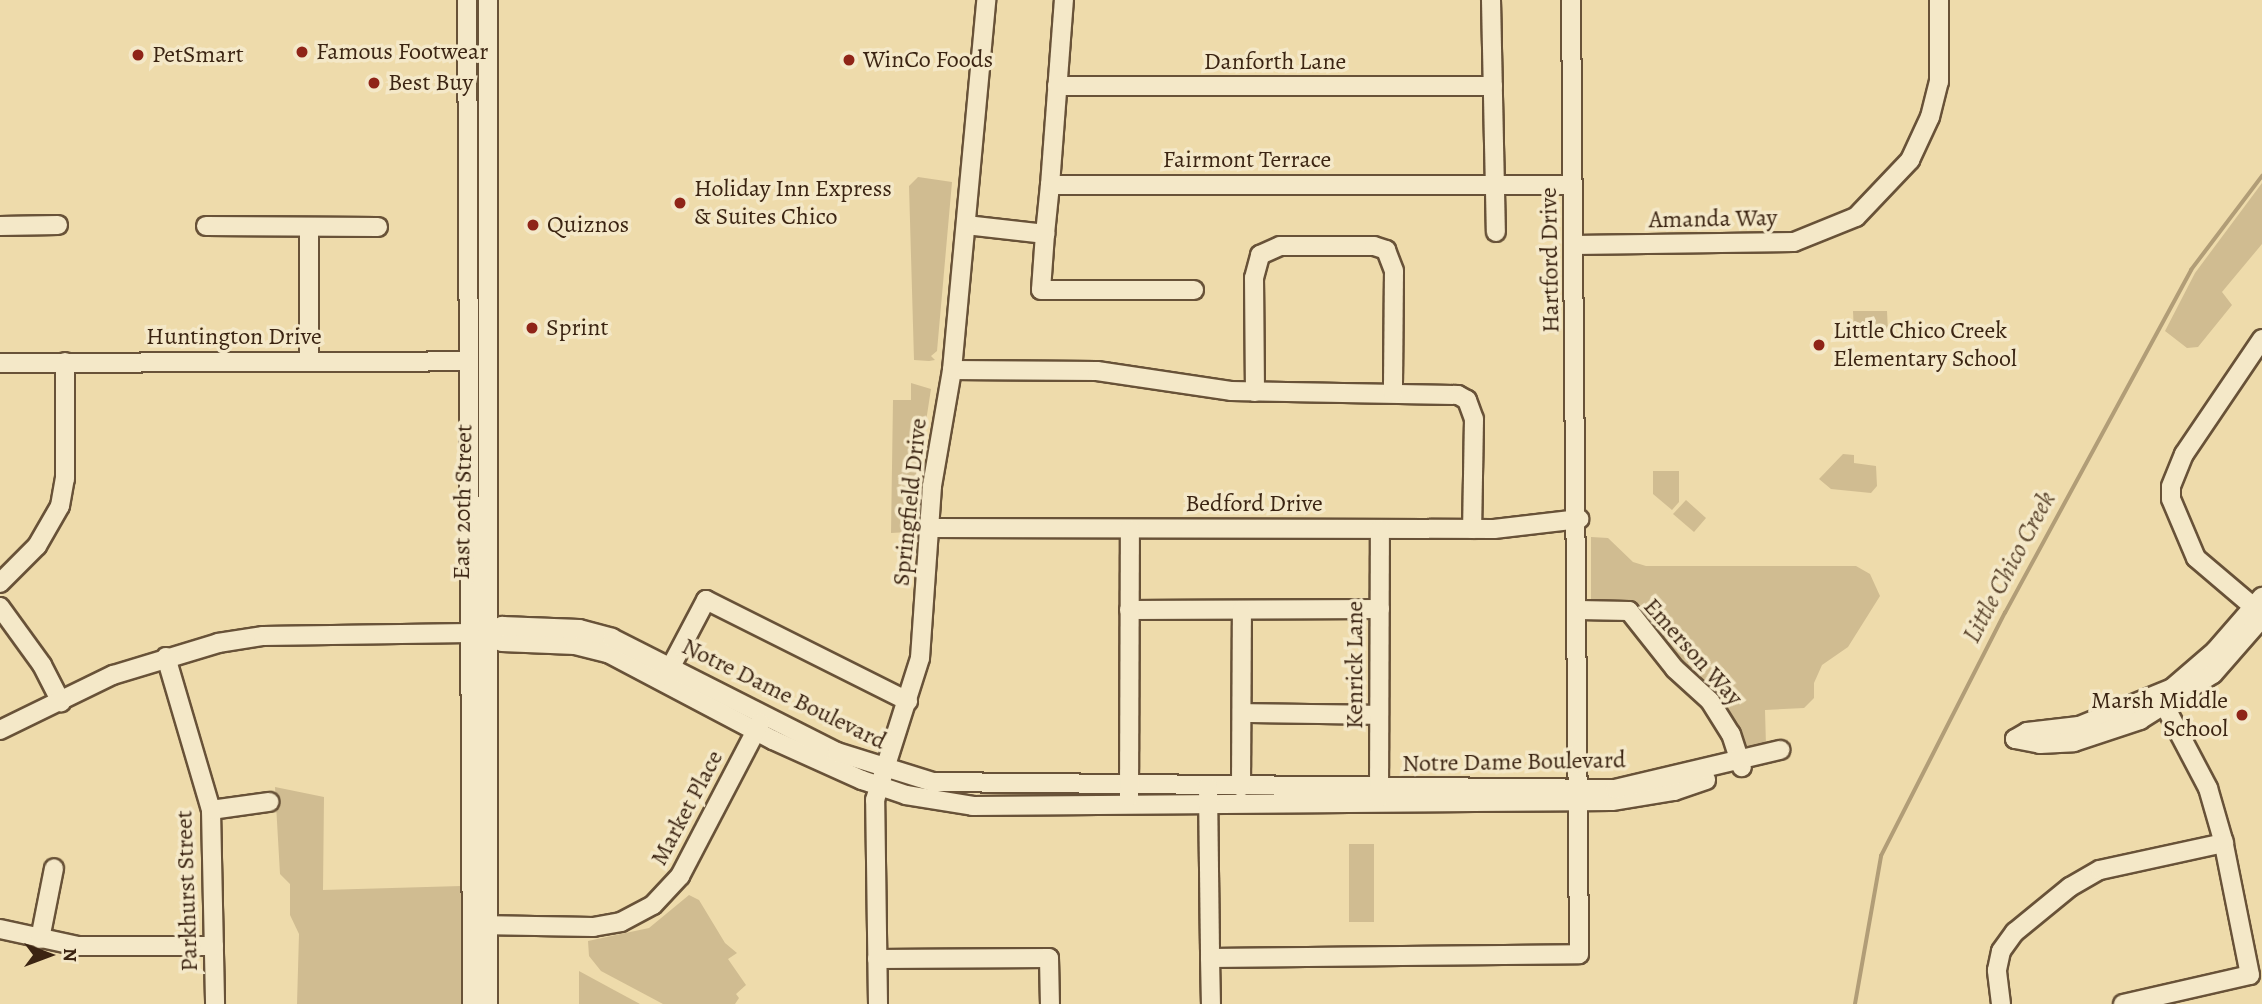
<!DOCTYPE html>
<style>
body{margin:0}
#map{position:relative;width:2262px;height:1004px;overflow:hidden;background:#eedbab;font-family:Alegreya,serif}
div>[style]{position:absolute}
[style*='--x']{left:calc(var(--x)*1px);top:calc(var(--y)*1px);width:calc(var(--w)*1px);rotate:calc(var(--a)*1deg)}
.green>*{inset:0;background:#d0bc91}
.stream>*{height:3.5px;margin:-1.75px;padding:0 1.75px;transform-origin:1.75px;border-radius:1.75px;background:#b19d77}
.roads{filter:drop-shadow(2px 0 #685238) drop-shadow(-2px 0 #685238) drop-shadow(0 2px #685238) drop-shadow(0 -2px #685238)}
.minor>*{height:18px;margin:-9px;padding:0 9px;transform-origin:9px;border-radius:9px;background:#f4e8c8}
.dots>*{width:19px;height:19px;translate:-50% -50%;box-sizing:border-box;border:4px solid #f4e8c8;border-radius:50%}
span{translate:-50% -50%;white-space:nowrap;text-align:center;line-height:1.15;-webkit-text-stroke:7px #f4e8c8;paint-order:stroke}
.poi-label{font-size:24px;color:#3b2412}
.left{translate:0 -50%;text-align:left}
.right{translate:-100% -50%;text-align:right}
.street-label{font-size:24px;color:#3b2412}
.water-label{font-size:26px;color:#5e4830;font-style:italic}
.north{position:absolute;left:14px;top:920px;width:70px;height:70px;-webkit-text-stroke:5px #f4e8c8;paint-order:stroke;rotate:90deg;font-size:19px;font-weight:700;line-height:28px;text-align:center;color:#3b2412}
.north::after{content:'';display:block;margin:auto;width:24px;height:32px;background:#3b2412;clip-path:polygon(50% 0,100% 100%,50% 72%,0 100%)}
</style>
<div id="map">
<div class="green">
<div style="clip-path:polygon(918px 177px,952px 182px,937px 351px,931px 356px,935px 360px,929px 361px,914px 360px,909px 186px)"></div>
<div style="clip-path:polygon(2262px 183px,2262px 244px,2222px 292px,2232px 305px,2198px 347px,2187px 348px,2165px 331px,2195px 273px)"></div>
<div style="clip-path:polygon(1853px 311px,1887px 311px,1888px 332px,1854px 333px)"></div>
<div style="clip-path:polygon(911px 383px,931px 389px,910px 525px,908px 532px,891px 533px,893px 400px,911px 400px)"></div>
<div style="clip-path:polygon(1843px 454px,1854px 455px,1854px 463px,1876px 466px,1877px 486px,1871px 493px,1831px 489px,1819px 479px)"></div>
<div style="clip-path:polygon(1653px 471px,1679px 471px,1679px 502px,1672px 510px,1653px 494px)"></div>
<div style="clip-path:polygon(1686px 500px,1706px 518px,1694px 532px,1673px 514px)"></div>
<div style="clip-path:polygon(1591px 537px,1608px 538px,1633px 562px,1646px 566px,1856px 566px,1870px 574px,1880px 596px,1848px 647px,1822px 665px,1814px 683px,1814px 698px,1804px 708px,1765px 710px,1766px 746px,1744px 750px,1633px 604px,1591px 603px)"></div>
<div style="clip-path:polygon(275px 787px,324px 797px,323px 890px,461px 886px,465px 911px,464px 1004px,297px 1004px,299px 934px,290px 915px,290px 884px,280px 874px)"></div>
<div style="clip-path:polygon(1349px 844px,1374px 844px,1374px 922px,1349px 922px)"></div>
<div style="clip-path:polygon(689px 895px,699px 900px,725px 943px,737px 953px,728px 959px,746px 985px,736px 994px,739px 998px,735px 1004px,663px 1004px,601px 971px,589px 956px,588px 941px,649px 928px)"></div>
<div style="clip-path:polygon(579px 971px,614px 990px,640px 1004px,579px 1004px)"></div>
</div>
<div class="stream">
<div style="--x:1855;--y:1004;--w:150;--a:-80"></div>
<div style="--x:1881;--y:856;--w:273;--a:-63"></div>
<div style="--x:2005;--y:613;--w:390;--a:-61.5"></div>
<div style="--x:2191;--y:270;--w:118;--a:-52.9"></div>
</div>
<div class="roads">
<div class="minor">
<div style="--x:467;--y:0;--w:1004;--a:89.71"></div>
<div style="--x:1491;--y:0;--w:232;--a:88.8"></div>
<div style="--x:1057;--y:86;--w:436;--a:0"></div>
<div style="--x:1050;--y:185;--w:186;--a:-85.7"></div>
<div style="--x:966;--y:225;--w:80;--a:6.5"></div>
<div style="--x:1045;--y:234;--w:49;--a:-84.2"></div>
<div style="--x:1050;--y:185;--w:523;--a:0"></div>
<div style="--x:0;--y:226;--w:58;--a:-1"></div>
<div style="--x:206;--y:226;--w:172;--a:0.3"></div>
<div style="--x:309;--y:227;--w:135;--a:90"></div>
<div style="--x:1045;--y:234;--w:56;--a:94.1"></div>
<div style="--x:1041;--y:290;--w:153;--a:0"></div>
<div style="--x:1574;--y:245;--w:220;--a:-0.8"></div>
<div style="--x:1794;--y:242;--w:67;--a:-22"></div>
<div style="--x:1856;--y:217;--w:79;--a:-46.5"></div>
<div style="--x:1910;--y:160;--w:47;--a:-65.1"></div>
<div style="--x:1930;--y:117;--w:36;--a:-76"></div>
<div style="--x:1939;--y:82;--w:82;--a:-90"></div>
<div style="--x:2262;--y:339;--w:139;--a:124.1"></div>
<div style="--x:2184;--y:454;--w:35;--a:112"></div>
<div style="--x:2171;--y:487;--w:12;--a:90"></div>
<div style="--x:2171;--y:499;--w:64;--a:67"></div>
<div style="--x:2196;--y:558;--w:87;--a:40.3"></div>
<div style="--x:0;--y:363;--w:468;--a:-0.2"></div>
<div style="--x:952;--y:370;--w:145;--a:0.4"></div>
<div style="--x:1097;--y:371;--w:135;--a:8.5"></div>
<div style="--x:1231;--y:391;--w:227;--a:1"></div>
<div style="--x:1458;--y:395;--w:10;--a:29"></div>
<div style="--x:1467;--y:400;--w:20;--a:70"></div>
<div style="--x:1474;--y:419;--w:110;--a:91"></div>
<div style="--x:1255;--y:392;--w:114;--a:-90.5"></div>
<div style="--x:1254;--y:278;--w:24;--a:-75"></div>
<div style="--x:1260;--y:255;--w:22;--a:-24"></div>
<div style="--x:1280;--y:246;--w:94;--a:0"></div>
<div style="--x:1374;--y:246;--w:13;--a:18"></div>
<div style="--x:1386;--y:250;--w:22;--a:69"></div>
<div style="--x:1394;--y:271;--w:122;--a:90.5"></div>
<div style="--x:928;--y:528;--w:566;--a:0.1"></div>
<div style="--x:1494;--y:529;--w:86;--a:-6.7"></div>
<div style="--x:0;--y:583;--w:52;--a:-45"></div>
<div style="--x:37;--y:546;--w:46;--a:-60.1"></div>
<div style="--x:60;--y:506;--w:27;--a:-80"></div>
<div style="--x:65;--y:479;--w:117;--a:-90"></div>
<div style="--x:0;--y:607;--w:72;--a:54.1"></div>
<div style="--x:42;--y:665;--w:42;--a:62.8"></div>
<div style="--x:1129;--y:610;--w:251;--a:-0.2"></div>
<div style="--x:1579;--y:610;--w:50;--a:1.1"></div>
<div style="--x:1629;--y:611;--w:74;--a:51.6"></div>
<div style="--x:1675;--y:669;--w:47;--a:42.4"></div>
<div style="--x:1710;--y:701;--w:39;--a:58"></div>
<div style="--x:1731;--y:734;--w:35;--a:72"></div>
<div style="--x:487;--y:633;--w:17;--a:31"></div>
<div style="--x:502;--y:642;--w:73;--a:2.4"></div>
<div style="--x:575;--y:645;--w:34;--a:14"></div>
<div style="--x:608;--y:653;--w:187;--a:27.8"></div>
<div style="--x:773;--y:740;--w:98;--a:24.2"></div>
<div style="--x:862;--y:780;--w:46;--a:18.8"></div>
<div style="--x:906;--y:795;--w:68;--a:9.3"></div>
<div style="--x:973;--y:806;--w:639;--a:-0.45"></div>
<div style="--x:1612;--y:801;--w:63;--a:-9.2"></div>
<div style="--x:1674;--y:791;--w:34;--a:-19"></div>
<div style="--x:166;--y:657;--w:159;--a:73.6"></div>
<div style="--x:211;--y:810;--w:194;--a:88.8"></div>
<div style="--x:666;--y:676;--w:86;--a:-62.2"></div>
<div style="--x:706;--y:600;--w:226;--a:26.6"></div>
<div style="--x:1242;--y:713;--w:137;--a:0.8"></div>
<div style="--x:0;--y:730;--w:126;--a:-26"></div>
<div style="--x:113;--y:675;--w:110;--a:-16.9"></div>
<div style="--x:218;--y:643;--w:46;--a:-8.8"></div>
<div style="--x:263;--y:636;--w:224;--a:-0.8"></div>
<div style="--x:487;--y:633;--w:17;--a:-25"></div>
<div style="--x:502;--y:626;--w:77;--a:2.2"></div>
<div style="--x:579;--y:629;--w:34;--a:15"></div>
<div style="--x:612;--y:638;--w:252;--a:26.9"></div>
<div style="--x:837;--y:752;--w:101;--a:17.4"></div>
<div style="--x:933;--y:782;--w:682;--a:0.59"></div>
<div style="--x:1615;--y:789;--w:170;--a:-13.3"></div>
<div style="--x:2015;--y:739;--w:14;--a:-30"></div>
<div style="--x:2027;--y:732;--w:52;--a:-6.6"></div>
<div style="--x:2079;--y:726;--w:100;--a:-22.2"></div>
<div style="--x:2172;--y:688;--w:57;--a:-40.7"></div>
<div style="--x:2215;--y:651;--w:72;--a:-49"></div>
<div style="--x:2015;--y:739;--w:25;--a:11"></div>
<div style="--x:2040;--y:744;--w:34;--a:-3"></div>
<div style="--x:2074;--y:742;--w:70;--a:-18.4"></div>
<div style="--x:2140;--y:720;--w:86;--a:-32.2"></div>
<div style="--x:2213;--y:674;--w:74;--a:-48.8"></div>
<div style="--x:1208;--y:787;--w:171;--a:89.3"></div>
<div style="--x:1210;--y:958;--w:369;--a:-0.6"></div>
<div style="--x:1579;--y:954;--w:954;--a:-90.48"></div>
<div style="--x:1241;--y:787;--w:177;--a:-89.7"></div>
<div style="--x:1129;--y:797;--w:268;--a:-89.8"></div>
<div style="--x:1379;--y:798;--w:269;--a:-89.8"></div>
<div style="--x:211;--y:810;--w:59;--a:-7.9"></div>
<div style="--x:478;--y:925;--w:115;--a:1"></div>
<div style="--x:593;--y:927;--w:28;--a:-10"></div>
<div style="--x:621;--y:922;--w:36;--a:-28"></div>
<div style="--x:653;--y:905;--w:40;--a:-47"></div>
<div style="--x:680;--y:876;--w:173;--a:-62.4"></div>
<div style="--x:0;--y:929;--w:80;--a:12.3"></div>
<div style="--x:78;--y:946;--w:136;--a:0"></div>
<div style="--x:40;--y:939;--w:72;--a:-78.8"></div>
<div style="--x:1210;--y:958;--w:46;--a:88.8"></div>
<div style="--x:877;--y:959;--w:172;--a:-0.3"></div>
<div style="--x:1049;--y:958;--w:46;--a:88.8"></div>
<div style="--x:488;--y:1004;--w:1004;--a:-90"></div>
<div style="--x:878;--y:1004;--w:204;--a:-90.8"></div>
<div style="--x:875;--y:800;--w:149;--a:-72.4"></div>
<div style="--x:920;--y:658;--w:172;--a:-86"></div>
<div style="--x:932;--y:486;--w:118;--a:-80.2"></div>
<div style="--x:952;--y:370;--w:372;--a:-84.7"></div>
<div style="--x:2001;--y:1004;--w:34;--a:-97"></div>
<div style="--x:1997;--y:970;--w:19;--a:-78"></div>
<div style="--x:2001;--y:951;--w:24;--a:-54"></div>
<div style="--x:2015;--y:932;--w:71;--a:-39.3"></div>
<div style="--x:2070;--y:887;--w:34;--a:-30"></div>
<div style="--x:2100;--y:870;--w:127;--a:-12.3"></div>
<div style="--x:2123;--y:1004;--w:130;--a:-12.9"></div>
<div style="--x:2250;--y:975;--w:138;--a:-101.3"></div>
<div style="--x:2223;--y:840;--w:54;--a:-106.1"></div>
<div style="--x:2208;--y:788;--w:105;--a:-117.8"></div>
</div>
</div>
<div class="dots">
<div style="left:302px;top:52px;background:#8f2418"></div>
<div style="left:138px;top:55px;background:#8f2418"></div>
<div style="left:849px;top:60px;background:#8f2418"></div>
<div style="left:374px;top:83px;background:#8f2418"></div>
<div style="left:680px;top:203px;background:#8f2418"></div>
<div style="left:533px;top:225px;background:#8f2418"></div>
<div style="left:532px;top:328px;background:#8f2418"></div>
<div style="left:1819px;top:345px;background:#8f2418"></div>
<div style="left:2242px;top:715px;background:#8f2418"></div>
</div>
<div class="poi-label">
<span class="left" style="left:316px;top:52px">Famous Footwear</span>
<span class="left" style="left:152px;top:55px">PetSmart</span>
<span class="left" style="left:863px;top:60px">WinCo Foods</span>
<span class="left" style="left:388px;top:83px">Best Buy</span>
<span class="left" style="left:694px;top:203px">Holiday Inn Express<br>&amp; Suites Chico</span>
<span class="left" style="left:547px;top:225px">Quiznos</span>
<span class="left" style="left:546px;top:328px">Sprint</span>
<span class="left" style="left:1833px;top:345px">Little Chico Creek<br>Elementary School</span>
<span class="right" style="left:2228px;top:715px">Marsh Middle<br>School</span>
</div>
<div class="street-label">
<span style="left:1275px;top:62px">Danforth Lane</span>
<span style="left:1247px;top:160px">Fairmont Terrace</span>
<span style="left:1713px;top:219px;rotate:-1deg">Amanda Way</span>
<span style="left:1550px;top:260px;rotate:-91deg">Hartford Drive</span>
<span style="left:234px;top:337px">Huntington Drive</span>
<span style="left:463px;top:502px;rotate:-89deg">East 20th Street</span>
<span style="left:910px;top:502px;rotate:-84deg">Springfield Drive</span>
<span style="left:1254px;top:504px">Bedford Drive</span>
<span style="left:1693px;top:652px;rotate:48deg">Emerson Way</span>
<span style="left:1355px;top:665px;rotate:-90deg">Kenrick Lane</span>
<span style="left:784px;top:694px;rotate:26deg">Notre Dame Boulevard</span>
<span style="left:1514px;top:762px;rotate:-1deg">Notre Dame Boulevard</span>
<span style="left:687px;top:808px;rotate:-62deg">Market Place</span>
<span style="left:187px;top:891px;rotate:-92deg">Parkhurst Street</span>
</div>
<div class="water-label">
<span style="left:2009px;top:567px;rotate:-62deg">Little Chico Creek</span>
</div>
<div class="north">N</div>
</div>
